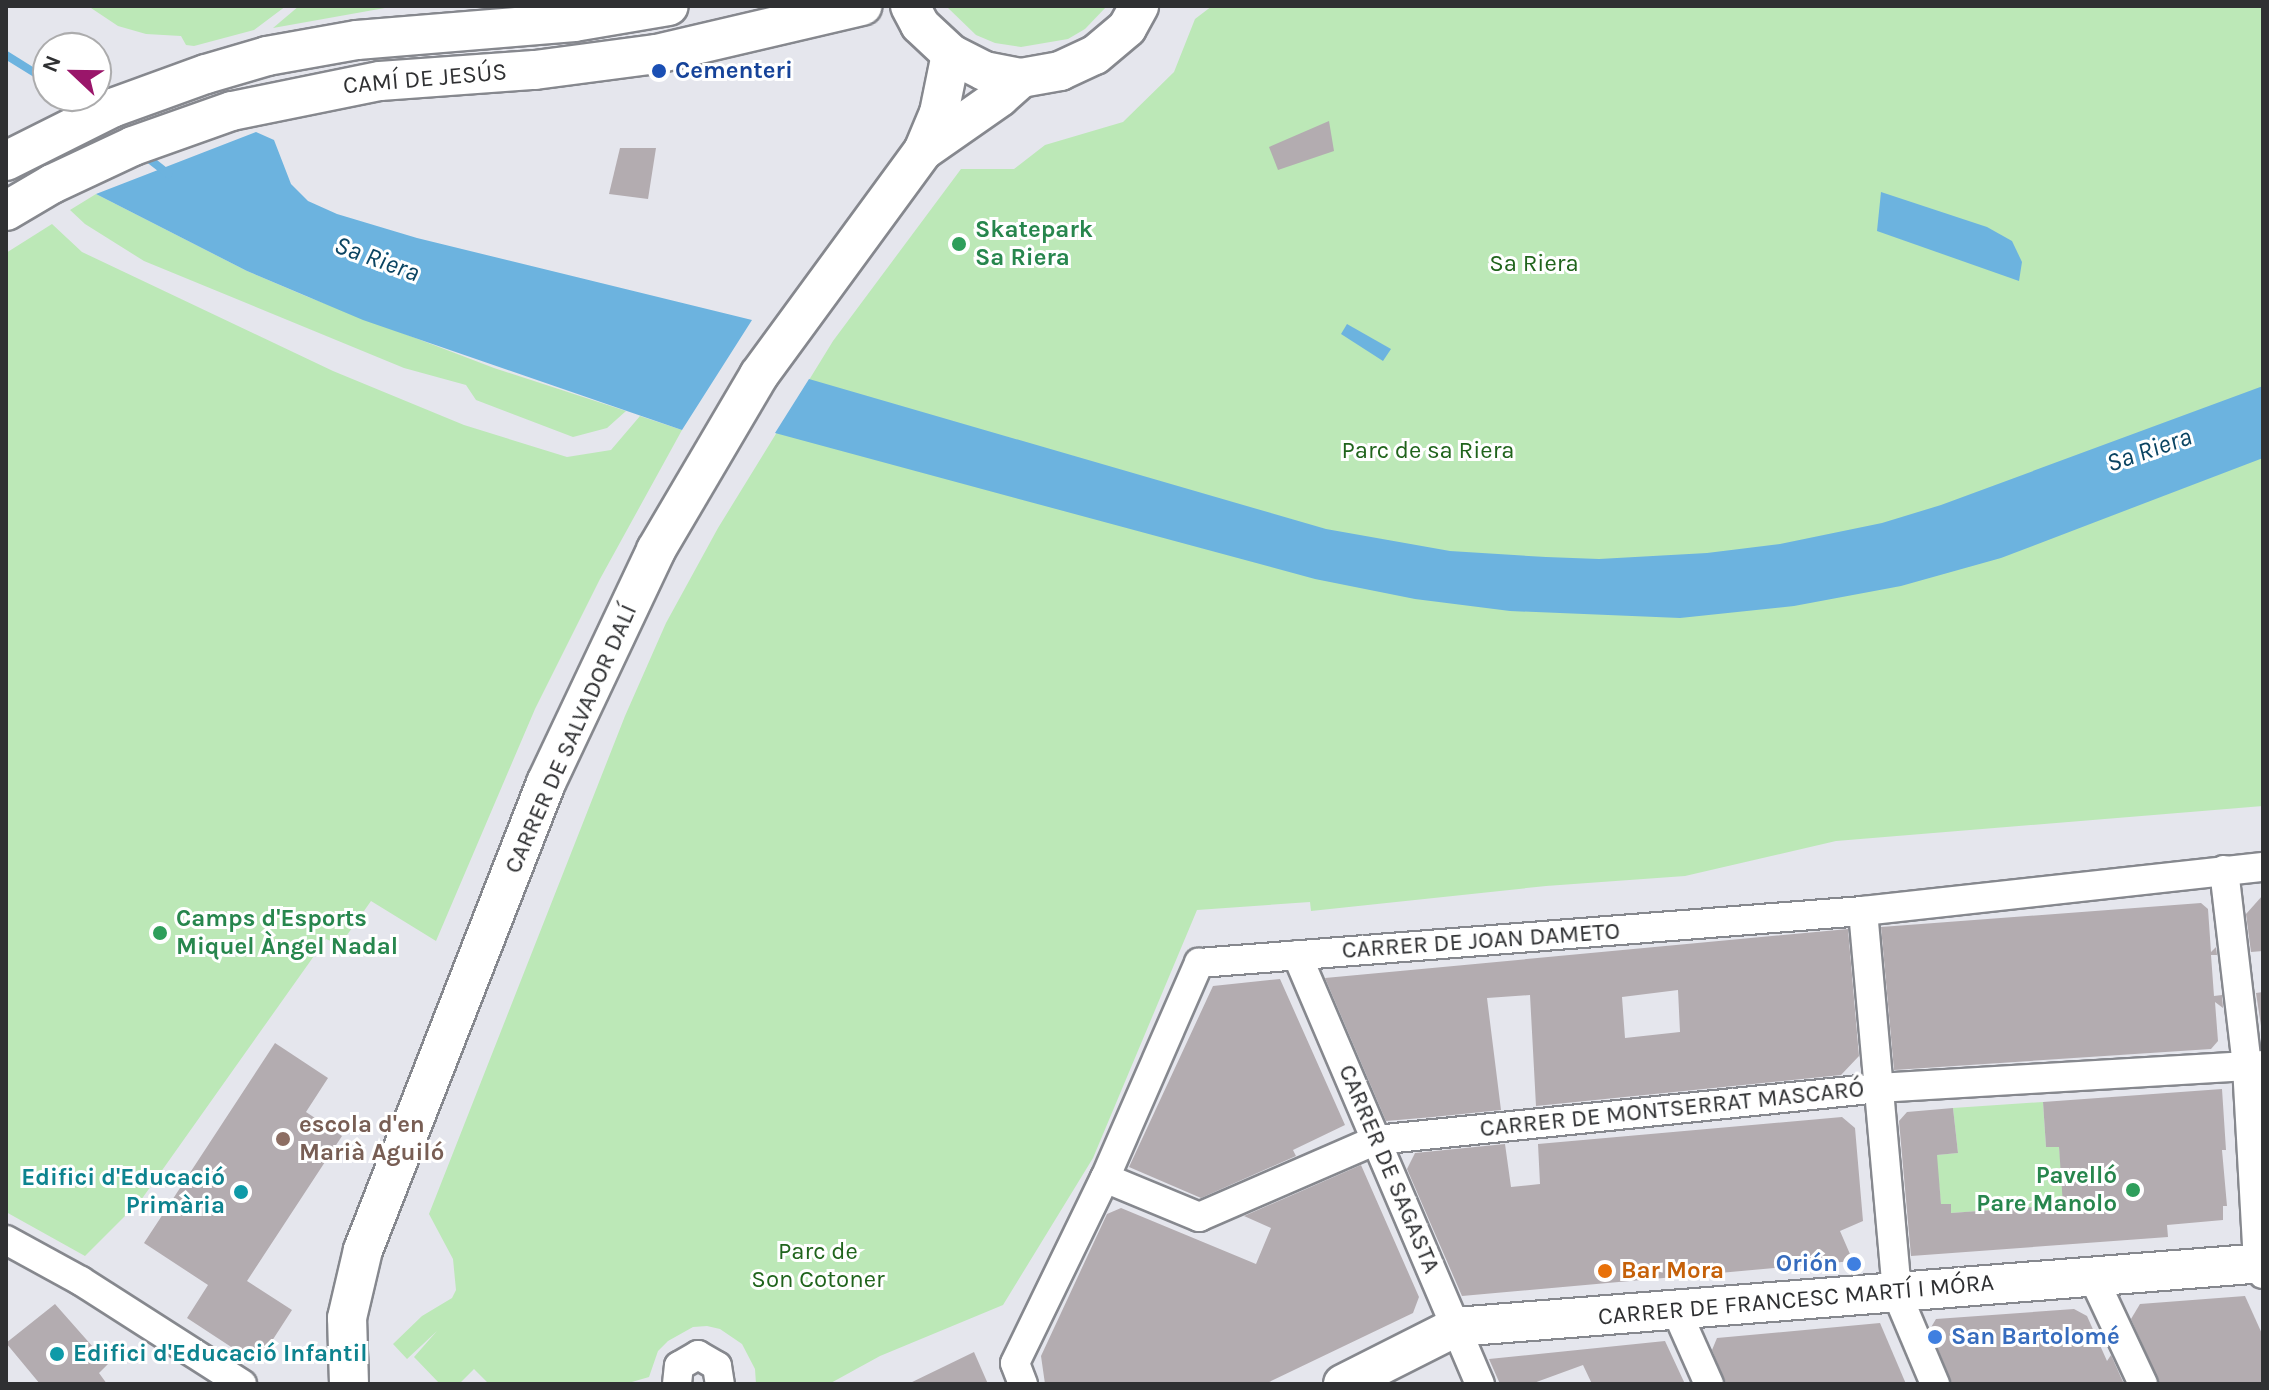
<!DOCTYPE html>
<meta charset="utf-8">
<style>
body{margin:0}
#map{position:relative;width:2269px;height:1390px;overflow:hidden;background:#e5e6ed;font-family:Karla,sans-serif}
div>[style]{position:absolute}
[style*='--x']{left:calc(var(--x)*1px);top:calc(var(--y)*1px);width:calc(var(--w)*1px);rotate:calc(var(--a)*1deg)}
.green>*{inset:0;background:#bce8b7}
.water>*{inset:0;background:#6cb3df}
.stream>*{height:8px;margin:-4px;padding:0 4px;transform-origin:4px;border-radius:4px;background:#6cb3df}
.building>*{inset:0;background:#b3acb0}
.roads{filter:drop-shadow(2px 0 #86888e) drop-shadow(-2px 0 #86888e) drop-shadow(0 2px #86888e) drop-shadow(0 -2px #86888e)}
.street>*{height:28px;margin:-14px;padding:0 14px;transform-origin:14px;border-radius:14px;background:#fff}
.secondary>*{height:38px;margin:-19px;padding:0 19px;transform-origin:19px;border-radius:19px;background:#fff}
.dots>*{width:22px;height:22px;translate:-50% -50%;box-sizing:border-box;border:4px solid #fff;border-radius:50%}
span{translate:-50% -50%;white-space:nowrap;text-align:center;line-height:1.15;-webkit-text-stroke:6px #fff;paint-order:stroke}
.transit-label{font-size:24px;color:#164399;font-weight:700}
.left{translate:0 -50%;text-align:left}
.street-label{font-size:24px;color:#2f3032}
.leisure-label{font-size:24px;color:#27864d;font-weight:700}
.right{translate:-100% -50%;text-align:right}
.park-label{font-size:24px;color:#20641c}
.education-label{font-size:24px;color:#785e54;font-weight:700}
.culture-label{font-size:24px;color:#0d838f;font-weight:700}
.shop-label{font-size:24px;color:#366cbe;font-weight:700}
.food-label{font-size:24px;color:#c56008;font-weight:700}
.water-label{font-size:26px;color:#0a4462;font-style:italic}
.frame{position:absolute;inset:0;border:8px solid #2f3032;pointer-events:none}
.north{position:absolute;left:32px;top:32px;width:80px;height:80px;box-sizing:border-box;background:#fff;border:2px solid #acacad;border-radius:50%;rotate:292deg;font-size:22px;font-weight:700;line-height:32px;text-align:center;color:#2f3032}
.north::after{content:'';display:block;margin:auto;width:28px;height:36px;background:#9a166a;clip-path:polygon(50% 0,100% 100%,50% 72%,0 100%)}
</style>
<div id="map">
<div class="green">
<div style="clip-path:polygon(88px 6px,286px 6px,254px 30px,194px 46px,186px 45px,181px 36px,146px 34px,118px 26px)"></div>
<div style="clip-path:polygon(299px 6px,396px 6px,273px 28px)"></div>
<div style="clip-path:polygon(946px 6px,1107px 6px,1085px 29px,1068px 39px,1021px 47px,995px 43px,976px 35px)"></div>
<div style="clip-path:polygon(1212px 6px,2263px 6px,2263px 806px,1836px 841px,1685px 876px,1546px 886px,1311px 911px,1310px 902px,1197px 910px,1093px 1158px,1003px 1305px,880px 1356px,829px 1384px,756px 1384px,755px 1369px,742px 1344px,720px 1329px,707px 1326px,693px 1327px,668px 1341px,658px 1351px,649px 1377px,625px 1384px,489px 1384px,474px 1369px,459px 1384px,440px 1384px,414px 1357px,437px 1331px,407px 1359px,393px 1344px,422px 1316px,452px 1298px,456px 1290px,453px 1259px,429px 1214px,625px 716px,666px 623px,718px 528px,833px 341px,961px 169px,1014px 169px,1045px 145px,1123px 122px,1174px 72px,1195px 19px)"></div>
<div style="clip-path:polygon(96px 194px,247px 271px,308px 297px,494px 368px,626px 411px,607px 428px,573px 437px,476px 400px,466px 385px,404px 368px,144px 261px,85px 224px,70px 210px)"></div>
<div style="clip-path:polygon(52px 224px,82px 252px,333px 371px,464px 425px,567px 457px,611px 450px,640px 416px,682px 430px,600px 579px,535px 709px,436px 941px,371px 901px,340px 945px,326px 939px,141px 1200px,85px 1256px,6px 1212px,6px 253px)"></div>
<div style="clip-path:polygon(2043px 1102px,2046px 1147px,2059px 1147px,2065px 1205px,1951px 1213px,1951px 1204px,1941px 1204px,1936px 1155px,1958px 1153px,1953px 1108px)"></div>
</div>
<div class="water">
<div style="clip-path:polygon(256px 132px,274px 140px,291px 184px,308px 201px,337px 214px,417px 238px,752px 320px,682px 430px,363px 320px,247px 271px,96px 194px)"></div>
<div style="clip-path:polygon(1881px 192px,1987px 227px,2012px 241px,2022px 262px,2019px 281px,1877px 231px)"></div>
<div style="clip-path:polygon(1347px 324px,1391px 349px,1383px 361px,1341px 334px)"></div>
<div style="clip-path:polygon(809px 379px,1326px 529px,1450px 551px,1546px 557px,1599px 559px,1707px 553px,1780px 544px,1882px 523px,1941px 505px,2263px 386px,2263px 458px,2001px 558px,1901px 586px,1794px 606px,1680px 618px,1510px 611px,1415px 599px,1315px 579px,775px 433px)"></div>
</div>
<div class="stream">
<div style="--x:6;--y:55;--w:49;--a:31.8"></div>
<div style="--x:67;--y:96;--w:24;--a:36"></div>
<div style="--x:144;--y:155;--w:31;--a:38"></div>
</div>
<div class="building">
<div style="clip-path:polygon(1329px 121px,1334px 151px,1278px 170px,1269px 147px)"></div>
<div style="clip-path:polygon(620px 148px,656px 148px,648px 199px,609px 194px)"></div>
<div style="clip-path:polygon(2263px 895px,2263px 951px,2251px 952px,2246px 914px)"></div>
<div style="clip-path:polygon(2201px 903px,2208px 909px,2211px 952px,2216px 947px,2217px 955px,2211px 955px,2214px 996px,2222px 995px,2223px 1008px,2215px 1002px,2218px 1041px,2211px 1049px,1894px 1070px,1881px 927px)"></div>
<div style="clip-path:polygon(evenodd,1848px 929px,1859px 1056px,1841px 1075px,1536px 1106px,1530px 995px,1487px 998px,1501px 1110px,1433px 1117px,1386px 1121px,1325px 978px,1848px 929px,1678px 990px,1680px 1032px,1625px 1038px,1622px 997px,1678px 990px)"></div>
<div style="clip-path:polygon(1280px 979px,1345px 1125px,1293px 1150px,1296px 1156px,1201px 1198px,1129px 1167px,1213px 986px)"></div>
<div style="clip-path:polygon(2263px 992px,2263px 1039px,2256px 993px)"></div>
<div style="clip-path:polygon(275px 1043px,328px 1078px,306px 1112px,342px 1136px,247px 1281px,292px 1310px,257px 1364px,187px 1318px,208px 1285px,144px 1243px)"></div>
<div style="clip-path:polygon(2222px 1089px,2226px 1150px,2222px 1150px,2227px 1206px,2223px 1206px,2223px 1220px,2167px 1225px,2168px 1237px,1911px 1256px,1899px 1121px,1907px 1112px,1953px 1108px,1958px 1153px,1937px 1155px,1941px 1204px,1951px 1204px,1951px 1213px,2063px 1205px,2059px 1147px,2046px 1147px,2043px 1102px)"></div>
<div style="clip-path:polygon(1842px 1117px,1855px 1128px,1863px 1221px,1840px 1231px,1853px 1261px,1462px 1296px,1407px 1169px,1415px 1153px,1505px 1144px,1511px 1187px,1540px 1184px,1538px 1144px)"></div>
<div style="clip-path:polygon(1361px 1165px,1419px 1297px,1413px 1313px,1265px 1384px,1045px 1384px,1041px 1356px,1107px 1214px,1121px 1208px,1256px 1264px,1271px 1228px,1244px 1216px)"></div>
<div style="clip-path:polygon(2245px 1296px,2263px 1336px,2263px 1384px,2160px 1384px,2131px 1319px,2140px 1304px)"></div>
<div style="clip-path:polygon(55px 1304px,108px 1364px,99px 1373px,107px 1384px,40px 1384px,6px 1343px)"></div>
<div style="clip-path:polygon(2074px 1309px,2087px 1316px,2107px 1361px,2111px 1355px,2124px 1384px,1952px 1384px,1930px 1329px,1936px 1319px)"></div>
<div style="clip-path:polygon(1880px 1323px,1906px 1384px,1726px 1384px,1712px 1350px,1717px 1338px)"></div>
<div style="clip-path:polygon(1665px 1341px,1685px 1384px,1592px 1384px,1583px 1365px,1531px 1384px,1500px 1384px,1489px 1359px)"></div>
<div style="clip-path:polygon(974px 1352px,988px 1384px,908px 1384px)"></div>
</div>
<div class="roads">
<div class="street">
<div style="--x:2224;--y:870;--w:197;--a:83.3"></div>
<div style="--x:2247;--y:1066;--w:197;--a:86.8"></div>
<div style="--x:2258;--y:1263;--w:12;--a:66"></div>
<div style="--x:1863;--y:911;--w:385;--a:84.9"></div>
<div style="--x:1897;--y:1294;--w:98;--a:67.1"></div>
<div style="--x:1297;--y:955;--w:466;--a:66.9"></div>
<div style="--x:1105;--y:1178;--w:102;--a:22.5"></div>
<div style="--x:1199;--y:1217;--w:193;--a:-23.5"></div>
<div style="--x:1376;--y:1140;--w:506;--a:-5.9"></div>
<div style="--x:1879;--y:1088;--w:385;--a:-3.4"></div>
<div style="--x:6;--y:1240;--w:85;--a:28.7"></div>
<div style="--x:81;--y:1281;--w:191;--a:32.6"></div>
<div style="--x:2092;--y:1275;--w:120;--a:64.9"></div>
<div style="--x:1676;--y:1310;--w:81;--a:66"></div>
<div style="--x:677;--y:1384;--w:18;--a:-84"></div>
<div style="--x:679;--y:1366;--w:22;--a:-30"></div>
<div style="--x:698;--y:1355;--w:22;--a:30"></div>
<div style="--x:717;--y:1366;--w:18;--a:81"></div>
<div style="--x:1023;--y:1384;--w:22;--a:-111"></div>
<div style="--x:1015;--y:1363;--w:206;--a:-64.1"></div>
<div style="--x:1105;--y:1178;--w:235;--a:-66.4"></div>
<div style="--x:1199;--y:963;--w:666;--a:-4.48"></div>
<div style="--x:1863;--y:911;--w:402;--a:-6.3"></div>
</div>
<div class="secondary">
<div style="--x:910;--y:6;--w:21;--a:62"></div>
<div style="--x:920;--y:25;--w:42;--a:43.1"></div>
<div style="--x:951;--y:54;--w:37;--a:27"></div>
<div style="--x:984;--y:71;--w:38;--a:11"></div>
<div style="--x:1021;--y:78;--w:40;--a:-10"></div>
<div style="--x:1060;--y:71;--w:38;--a:-25"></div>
<div style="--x:1095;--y:55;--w:42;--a:-40.2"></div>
<div style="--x:1127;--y:28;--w:25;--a:-61"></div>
<div style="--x:923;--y:151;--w:94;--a:-35"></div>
<div style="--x:1000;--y:97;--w:28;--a:-42"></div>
<div style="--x:6;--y:161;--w:119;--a:-26.6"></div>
<div style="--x:112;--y:108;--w:100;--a:-19.9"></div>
<div style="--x:206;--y:74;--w:64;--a:-16.4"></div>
<div style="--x:267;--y:56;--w:91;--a:-10.1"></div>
<div style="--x:357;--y:40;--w:218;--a:-4.7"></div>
<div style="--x:574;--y:22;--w:96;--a:-9.6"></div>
<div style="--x:6;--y:211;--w:53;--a:-30.4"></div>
<div style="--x:52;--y:184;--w:89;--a:-25.1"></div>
<div style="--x:133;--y:146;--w:105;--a:-19.5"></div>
<div style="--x:232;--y:111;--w:151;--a:-11.5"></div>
<div style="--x:380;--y:81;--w:155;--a:-4.1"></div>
<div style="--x:535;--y:70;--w:123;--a:-7.5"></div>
<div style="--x:657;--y:54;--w:211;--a:-13.2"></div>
<div style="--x:349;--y:1384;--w:66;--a:-91.7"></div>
<div style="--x:347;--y:1318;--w:70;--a:-76.8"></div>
<div style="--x:363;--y:1250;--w:502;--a:-68.6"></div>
<div style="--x:546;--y:783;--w:258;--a:-64.7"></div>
<div style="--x:656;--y:550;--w:203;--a:-59.5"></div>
<div style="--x:759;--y:375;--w:278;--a:-53.8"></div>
<div style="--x:923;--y:151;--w:41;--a:-67.2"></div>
<div style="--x:939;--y:113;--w:60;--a:-78.5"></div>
<div style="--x:1343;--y:1384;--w:127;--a:-26.8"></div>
<div style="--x:1456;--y:1327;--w:810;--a:-4.53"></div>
</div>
</div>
<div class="dots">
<div style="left:659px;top:71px;background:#1a4fb4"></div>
<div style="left:959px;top:244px;background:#2e9e5b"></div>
<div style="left:160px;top:933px;background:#2e9e5b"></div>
<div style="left:283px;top:1139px;background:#8d6e63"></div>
<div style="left:2133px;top:1190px;background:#2e9e5b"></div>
<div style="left:241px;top:1192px;background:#0f9aa8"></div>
<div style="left:1854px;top:1264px;background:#3f7fe0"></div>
<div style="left:1605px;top:1271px;background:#e8710a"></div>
<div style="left:1935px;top:1337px;background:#3f7fe0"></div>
<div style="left:57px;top:1354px;background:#0f9aa8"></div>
</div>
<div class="transit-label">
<span class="left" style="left:675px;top:71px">Cementeri</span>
</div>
<div class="street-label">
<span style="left:425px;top:79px;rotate:-5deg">CAMÍ DE JESÚS</span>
<span style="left:571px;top:739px;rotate:-66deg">CARRER DE SALVADOR DALÍ</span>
<span style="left:1481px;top:941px;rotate:-4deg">CARRER DE JOAN DAMETO</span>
<span style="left:1672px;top:1109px;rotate:-6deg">CARRER DE MONTSERRAT MASCARÓ</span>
<span style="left:1389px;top:1169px;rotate:67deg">CARRER DE SAGASTA</span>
<span style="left:1796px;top:1300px;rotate:-5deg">CARRER DE FRANCESC MARTÍ I MÓRA</span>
</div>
<div class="leisure-label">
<span class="left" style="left:975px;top:244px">Skatepark<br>Sa Riera</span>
<span class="left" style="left:176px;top:933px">Camps d'Esports<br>Miquel Àngel Nadal</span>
<span class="right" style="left:2117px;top:1190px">Pavelló<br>Pare Manolo</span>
</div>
<div class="park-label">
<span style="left:1534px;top:264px">Sa Riera</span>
<span style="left:1428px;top:451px">Parc de sa Riera</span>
<span style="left:818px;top:1266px">Parc de<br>Son Cotoner</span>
</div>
<div class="education-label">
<span class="left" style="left:299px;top:1139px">escola d'en<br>Marià Aguiló</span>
</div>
<div class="culture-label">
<span class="right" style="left:225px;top:1192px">Edifici d'Educació<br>Primària</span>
<span class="left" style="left:73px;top:1354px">Edifici d'Educació Infantil</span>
</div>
<div class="shop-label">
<span class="right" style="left:1838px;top:1264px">Orión</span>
<span class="left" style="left:1951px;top:1337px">San Bartolomé</span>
</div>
<div class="food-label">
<span class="left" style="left:1621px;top:1271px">Bar Mora</span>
</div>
<div class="water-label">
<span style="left:377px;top:259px;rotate:20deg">Sa Riera</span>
<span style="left:2149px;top:450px;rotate:-19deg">Sa Riera</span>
</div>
<div class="frame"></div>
<div class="north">N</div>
</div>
